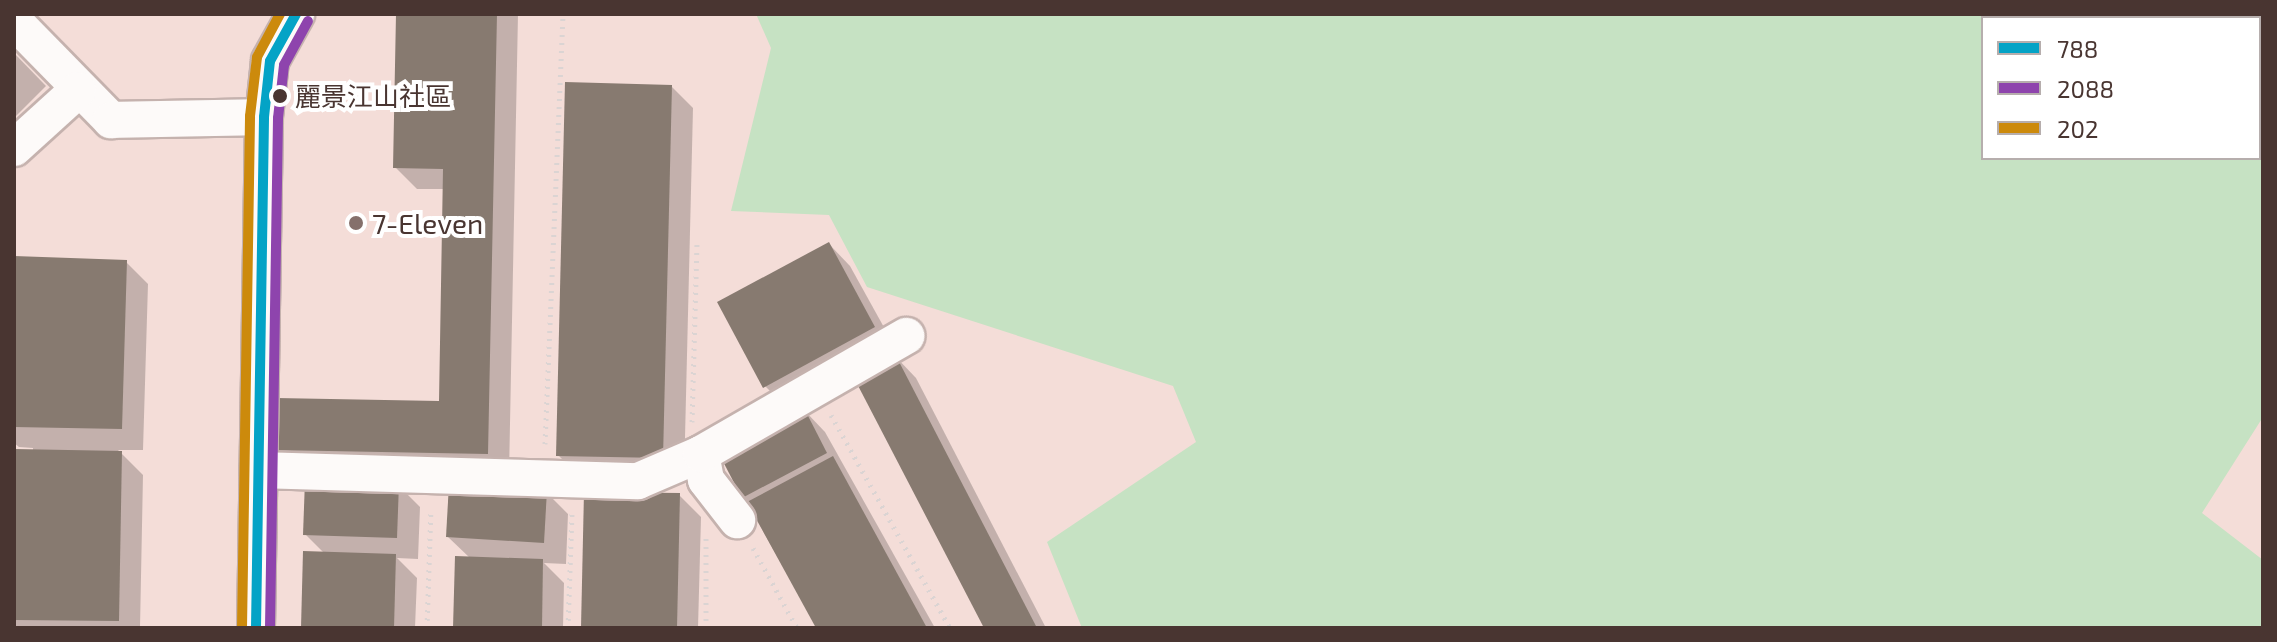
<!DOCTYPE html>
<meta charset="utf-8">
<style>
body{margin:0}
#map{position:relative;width:2277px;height:642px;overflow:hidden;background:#f4ddd8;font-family:"Exo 2","Noto Sans TC",sans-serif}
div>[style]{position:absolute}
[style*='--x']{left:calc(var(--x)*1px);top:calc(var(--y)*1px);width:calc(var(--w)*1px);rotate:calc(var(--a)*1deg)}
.green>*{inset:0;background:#c6e2c3}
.shadow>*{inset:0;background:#0003}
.building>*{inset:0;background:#877a70}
.path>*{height:5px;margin-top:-2.5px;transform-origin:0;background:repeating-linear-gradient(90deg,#dbd4d3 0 2px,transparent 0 8px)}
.roads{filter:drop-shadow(2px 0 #c5b2ae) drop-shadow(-2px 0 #c5b2ae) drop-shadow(0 2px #c5b2ae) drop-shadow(0 -2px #c5b2ae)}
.minor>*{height:36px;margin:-18px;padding:0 18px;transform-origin:18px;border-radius:18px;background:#fdfaf9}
.bus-1>*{height:10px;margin:-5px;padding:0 5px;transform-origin:5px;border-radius:5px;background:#04a3c6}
.bus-2>*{height:10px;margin:-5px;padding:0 5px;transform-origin:5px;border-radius:5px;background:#8e44ad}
.bus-3>*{height:10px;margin:-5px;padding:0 5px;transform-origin:5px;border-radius:5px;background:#cc8a0c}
.dots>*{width:22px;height:22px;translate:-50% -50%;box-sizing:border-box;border:4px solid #fff;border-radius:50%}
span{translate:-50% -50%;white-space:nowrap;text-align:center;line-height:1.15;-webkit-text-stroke:8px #fff;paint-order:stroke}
.bus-label{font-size:26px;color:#493531}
.left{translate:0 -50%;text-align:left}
.poi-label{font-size:28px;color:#493531}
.frame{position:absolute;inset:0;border:16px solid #493531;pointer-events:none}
.legend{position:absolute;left:1981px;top:16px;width:280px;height:144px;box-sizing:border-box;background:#fff;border:2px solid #b6aead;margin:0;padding:10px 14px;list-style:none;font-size:24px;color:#493531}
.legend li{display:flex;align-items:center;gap:16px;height:40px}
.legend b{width:40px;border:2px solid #b6aead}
</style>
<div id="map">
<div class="green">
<div style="clip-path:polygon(evenodd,756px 14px,2263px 14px,2263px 417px,2202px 513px,2263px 560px,2263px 628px,1082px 628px,1047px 542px,1196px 442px,1173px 386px,867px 287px,829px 215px,731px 211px,771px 48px,756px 14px,1983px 18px,2259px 18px,2259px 158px,1983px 158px,1983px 18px)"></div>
</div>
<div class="shadow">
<div style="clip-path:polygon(398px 14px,518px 14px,509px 475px,299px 471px,277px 449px,440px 403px,445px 189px,417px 189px,395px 167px)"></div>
<div style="clip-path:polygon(14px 53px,46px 86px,14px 118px)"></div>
<div style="clip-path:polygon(672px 87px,693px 108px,684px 479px,580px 477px,558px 455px)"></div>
<div style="clip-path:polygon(829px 244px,850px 266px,896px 349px,787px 408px,765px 386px)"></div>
<div style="clip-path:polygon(14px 258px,126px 262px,148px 284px,143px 450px,118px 450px,143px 475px,140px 628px,14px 628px,14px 451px,33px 452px,33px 448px,19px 447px,14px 443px)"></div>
<div style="clip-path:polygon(895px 356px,916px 378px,1046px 628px,986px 628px)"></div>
<div style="clip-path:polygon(804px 410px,825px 432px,935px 628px,818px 628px,743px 496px)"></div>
<div style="clip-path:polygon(398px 485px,420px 507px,418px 559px,397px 558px,417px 578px,415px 628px,303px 628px,325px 554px,305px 534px)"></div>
<div style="clip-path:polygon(546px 492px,568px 514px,566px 564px,544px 563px,564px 583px,563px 628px,455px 628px,470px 558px,448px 537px)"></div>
<div style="clip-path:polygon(679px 495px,701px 517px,698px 628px,583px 628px)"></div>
</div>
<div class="building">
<div style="clip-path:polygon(396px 14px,497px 14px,488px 454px,275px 450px,276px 398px,439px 401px,443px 169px,393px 168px)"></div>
<div style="clip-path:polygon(565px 82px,672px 85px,663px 458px,556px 456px)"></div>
<div style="clip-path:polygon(829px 242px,875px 327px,763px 388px,717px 302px)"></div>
<div style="clip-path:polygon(14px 256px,127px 260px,122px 429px,14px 427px)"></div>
<div style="clip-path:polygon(895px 354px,1037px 628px,984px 628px,853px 376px)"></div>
<div style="clip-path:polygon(804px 408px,827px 453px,742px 498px,718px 452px)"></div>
<div style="clip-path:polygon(14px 449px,122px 451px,119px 621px,14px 620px)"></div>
<div style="clip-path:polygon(833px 456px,927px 628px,816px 628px,747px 502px)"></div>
<div style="clip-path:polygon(305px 480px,399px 483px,397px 538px,303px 535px)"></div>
<div style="clip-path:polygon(449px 484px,547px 490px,544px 543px,446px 537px)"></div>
<div style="clip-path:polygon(584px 492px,680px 493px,677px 628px,581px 628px)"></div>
<div style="clip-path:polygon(303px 551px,396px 554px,394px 628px,301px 628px)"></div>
<div style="clip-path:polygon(455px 556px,543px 559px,542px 628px,453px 628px)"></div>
</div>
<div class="path">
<div style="--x:831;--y:415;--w:244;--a:60.8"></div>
<div style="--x:692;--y:422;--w:179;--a:-88.4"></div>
<div style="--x:545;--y:444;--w:430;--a:-87.6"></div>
<div style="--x:753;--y:548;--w:91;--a:61.2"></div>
<div style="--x:427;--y:628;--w:119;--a:-88.1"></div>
<div style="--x:568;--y:628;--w:117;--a:-88"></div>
<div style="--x:706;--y:628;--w:91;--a:-90"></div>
</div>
<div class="roads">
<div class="minor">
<div style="--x:14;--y:21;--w:139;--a:45.6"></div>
<div style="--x:111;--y:120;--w:153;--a:-1.1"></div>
<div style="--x:14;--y:148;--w:86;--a:-42.2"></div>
<div style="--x:701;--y:454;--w:26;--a:79"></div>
<div style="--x:706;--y:480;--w:51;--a:52.2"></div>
<div style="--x:258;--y:470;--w:380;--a:1.7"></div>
<div style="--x:638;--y:481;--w:69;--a:-23.2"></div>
<div style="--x:701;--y:454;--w:237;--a:-29.9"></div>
<div style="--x:256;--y:628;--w:511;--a:-89.1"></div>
<div style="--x:264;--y:117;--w:56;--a:-83.9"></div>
<div style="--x:270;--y:61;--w:54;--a:-61"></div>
</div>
</div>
<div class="bus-1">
<div style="--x:256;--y:628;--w:511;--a:-89.1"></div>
<div style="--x:264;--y:117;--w:56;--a:-83.9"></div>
<div style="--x:270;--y:61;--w:54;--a:-61"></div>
</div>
<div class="bus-2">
<div style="--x:270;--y:628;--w:510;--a:-89.1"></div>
<div style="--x:278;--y:118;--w:53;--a:-83.5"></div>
<div style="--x:284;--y:65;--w:50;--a:-61.4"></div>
</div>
<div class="bus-3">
<div style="--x:242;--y:628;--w:512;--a:-89.1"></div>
<div style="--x:250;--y:116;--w:59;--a:-83.2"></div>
<div style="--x:257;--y:57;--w:49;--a:-61.9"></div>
</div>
<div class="dots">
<div style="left:280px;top:96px;background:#493531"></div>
<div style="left:356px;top:223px;background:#85706b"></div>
</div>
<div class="bus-label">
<span class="left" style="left:295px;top:96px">麗景江山社區</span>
</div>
<div class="poi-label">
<span class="left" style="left:372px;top:223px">7-Eleven</span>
</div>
<div class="frame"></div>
<ul class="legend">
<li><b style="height:10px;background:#04a3c6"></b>788</li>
<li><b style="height:10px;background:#8e44ad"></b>2088</li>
<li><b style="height:10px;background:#cc8a0c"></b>202</li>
</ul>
</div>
